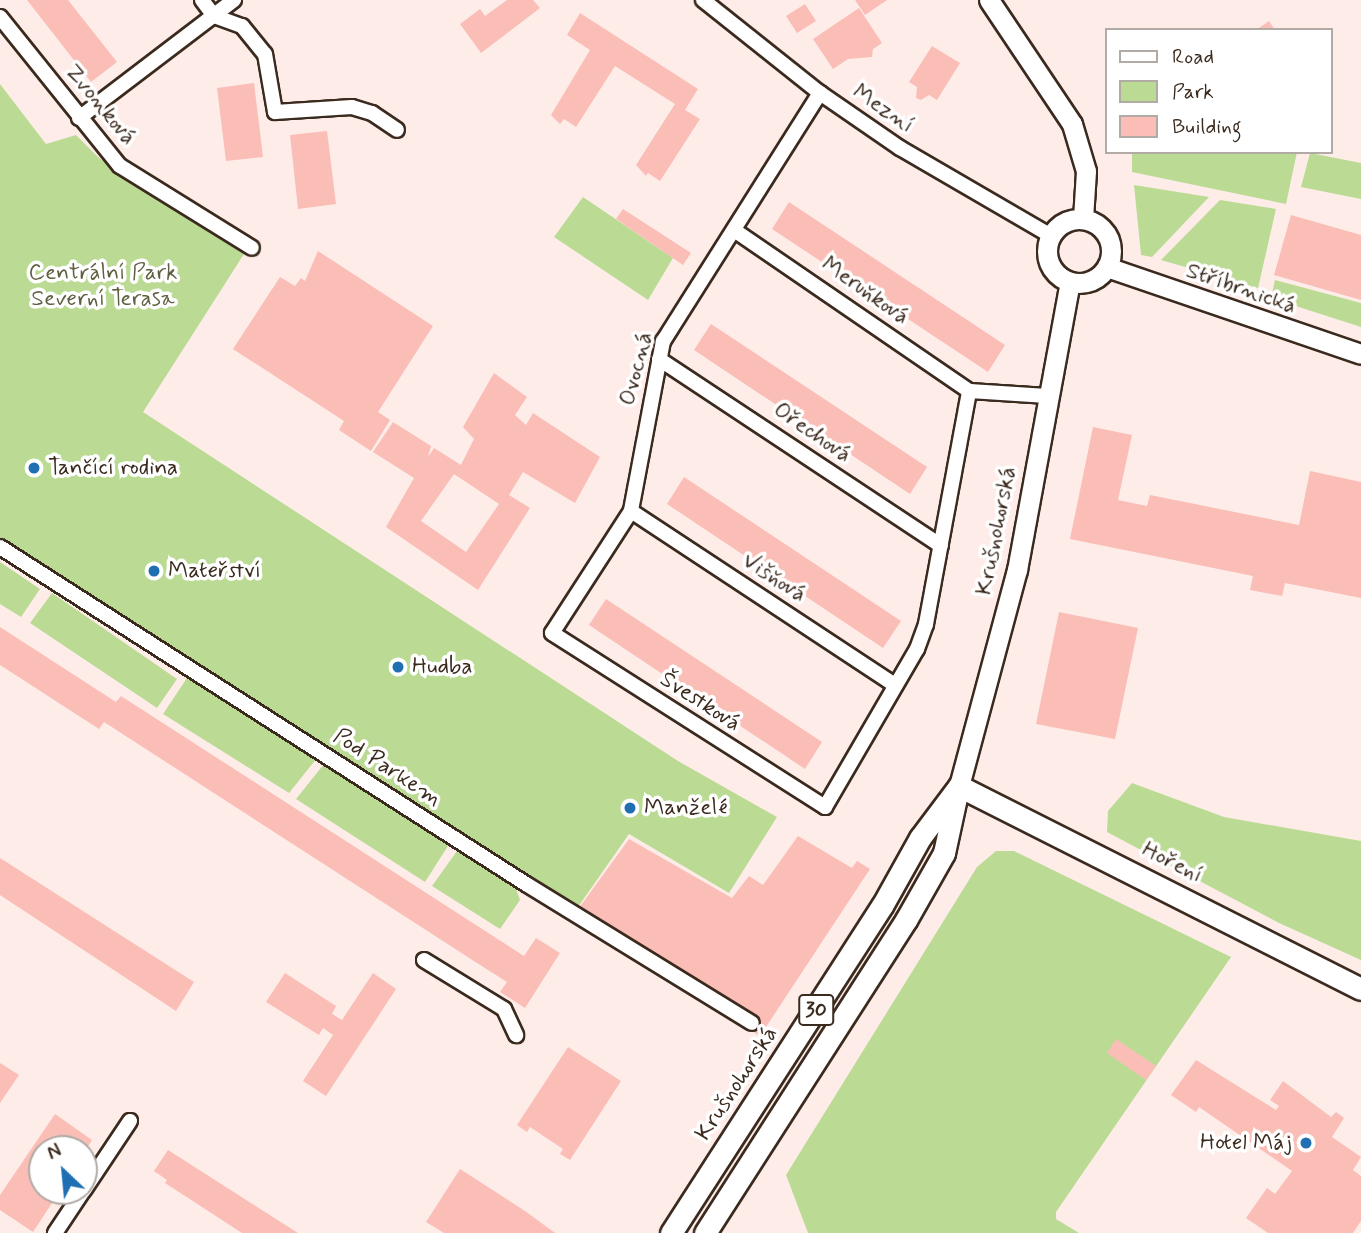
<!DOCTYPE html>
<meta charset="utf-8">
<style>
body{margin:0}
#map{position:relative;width:1361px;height:1233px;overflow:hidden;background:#feece9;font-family:Mynerve,sans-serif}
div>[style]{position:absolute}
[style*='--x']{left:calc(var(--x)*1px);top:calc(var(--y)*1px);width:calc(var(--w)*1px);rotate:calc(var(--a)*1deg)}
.green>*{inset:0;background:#bbdb94}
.building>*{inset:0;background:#fabeb7}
.roads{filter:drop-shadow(2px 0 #3b2a1e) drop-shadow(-2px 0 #3b2a1e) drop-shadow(0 2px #3b2a1e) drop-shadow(0 -2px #3b2a1e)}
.street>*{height:14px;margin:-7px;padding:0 7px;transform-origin:7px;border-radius:7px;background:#fff}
.secondary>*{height:19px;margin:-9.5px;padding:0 9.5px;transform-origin:9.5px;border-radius:9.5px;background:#fff}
.secondary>.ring{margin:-9.5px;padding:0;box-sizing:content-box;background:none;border:19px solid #fff;border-radius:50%}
.primary>*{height:21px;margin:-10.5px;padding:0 10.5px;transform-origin:10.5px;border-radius:10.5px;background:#fff}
.dots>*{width:19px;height:19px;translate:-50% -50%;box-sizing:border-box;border:4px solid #fff;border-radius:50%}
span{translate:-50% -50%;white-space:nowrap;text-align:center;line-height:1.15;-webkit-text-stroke:7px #fff;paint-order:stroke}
.shield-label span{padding:2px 5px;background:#fff;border:2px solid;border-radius:5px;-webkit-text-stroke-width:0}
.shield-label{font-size:21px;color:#3b2a1e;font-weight:700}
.street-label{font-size:23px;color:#3b2a1e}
.park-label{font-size:23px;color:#615f41}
.poi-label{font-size:23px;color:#3b2a1e}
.left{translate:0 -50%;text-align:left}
.right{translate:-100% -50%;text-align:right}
.legend{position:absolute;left:1105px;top:28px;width:228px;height:126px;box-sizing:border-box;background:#fff;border:2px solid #b1aaa5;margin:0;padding:9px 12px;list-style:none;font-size:21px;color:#3b2a1e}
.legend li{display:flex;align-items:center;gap:14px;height:35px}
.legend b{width:35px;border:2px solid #b1aaa5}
.north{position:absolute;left:28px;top:1135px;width:70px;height:70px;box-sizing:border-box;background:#fff;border:2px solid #b1aaa5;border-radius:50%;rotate:334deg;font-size:19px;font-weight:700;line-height:28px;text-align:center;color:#3b2a1e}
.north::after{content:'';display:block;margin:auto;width:24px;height:32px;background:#1f6fb2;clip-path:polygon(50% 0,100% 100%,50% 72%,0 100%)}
</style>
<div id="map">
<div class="green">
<div style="clip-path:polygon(0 84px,46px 144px,76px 135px,99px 158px,244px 254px,143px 412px,678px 761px,777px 817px,729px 893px,629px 834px,578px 907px,0 537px)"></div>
<div style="clip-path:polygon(1132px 152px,1297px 152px,1286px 204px,1132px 172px)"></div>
<div style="clip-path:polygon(1310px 153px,1361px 163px,1361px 199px,1301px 187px)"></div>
<div style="clip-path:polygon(1134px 185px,1209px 197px,1152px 257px,1141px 255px)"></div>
<div style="clip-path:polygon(583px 197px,673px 258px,648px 300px,554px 237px)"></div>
<div style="clip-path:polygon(1220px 200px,1276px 209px,1258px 288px,1161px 260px)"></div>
<div style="clip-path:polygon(1275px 280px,1361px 303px,1361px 327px,1271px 298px)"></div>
<div style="clip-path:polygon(0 562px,40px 589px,21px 617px,0 604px)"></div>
<div style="clip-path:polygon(52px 593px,177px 679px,157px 708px,30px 623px)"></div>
<div style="clip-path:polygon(187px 678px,317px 758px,289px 793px,163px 714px)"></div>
<div style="clip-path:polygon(324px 764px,445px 842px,448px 846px,425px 882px,296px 799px)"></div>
<div style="clip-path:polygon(1132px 783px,1224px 817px,1361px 841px,1361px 960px,1279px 923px,1107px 832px,1108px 811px)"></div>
<div style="clip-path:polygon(457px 851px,516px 889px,520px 900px,500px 929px,432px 886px)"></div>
<div style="clip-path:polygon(996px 851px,1014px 851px,1231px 957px,1056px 1212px,1056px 1219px,1079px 1233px,808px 1233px,786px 1175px,977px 867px)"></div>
</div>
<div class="building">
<div style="clip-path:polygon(27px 0,68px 0,117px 62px,91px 82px)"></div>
<div style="clip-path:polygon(507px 0,533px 0,540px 8px,481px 53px,460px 24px,480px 9px,485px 16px)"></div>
<div style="clip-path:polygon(855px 0,887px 0,865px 15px)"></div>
<div style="clip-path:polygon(805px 4px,816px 21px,797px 33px,786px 16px)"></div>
<div style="clip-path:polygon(859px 8px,882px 43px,873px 49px,872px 57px,848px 59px,833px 69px,813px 39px)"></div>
<div style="clip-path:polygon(580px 13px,698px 89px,685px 110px,700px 119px,660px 181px,648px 173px,646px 176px,636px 165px,675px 104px,615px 66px,576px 127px,564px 119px,560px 124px,551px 115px,590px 50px,567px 35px)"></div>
<div style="clip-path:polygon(1269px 21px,1275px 30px,1256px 30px)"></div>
<div style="clip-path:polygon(932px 46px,960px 63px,937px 100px,929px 95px,921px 100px,916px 98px,917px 87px,909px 82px)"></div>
<div style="clip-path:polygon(254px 83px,263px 157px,226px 161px,217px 88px)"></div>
<div style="clip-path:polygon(327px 131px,336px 204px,298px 209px,290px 135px)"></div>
<div style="clip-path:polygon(789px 202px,1005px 345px,988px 372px,772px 229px)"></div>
<div style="clip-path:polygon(623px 209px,691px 253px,683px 265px,616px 219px)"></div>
<div style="clip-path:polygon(1291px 215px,1361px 235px,1361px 300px,1274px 275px)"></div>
<div style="clip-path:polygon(318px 251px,433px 326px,378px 412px,390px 420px,371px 451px,339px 430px,344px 421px,233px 349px,280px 277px,295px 286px,301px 278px,305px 281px)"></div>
<div style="clip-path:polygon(711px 324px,927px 467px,910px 494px,694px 350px)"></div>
<div style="clip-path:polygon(evenodd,494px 373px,527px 397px,515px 415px,526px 425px,533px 413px,600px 457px,575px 503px,523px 472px,509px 495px,530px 508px,478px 590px,386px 527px,414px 478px,373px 452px,393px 422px,431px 446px,428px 457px,434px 448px,461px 465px,474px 439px,463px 427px,494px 373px,454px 474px,499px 504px,466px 552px,421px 521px,454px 474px)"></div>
<div style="clip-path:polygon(1093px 427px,1132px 435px,1118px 500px,1147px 506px,1150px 495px,1299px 525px,1310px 471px,1361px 482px,1361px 598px,1285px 583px,1282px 596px,1250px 590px,1253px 576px,1070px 539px)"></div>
<div style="clip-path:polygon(684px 477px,901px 621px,883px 648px,667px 504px)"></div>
<div style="clip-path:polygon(606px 599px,822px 742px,805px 769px,589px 625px)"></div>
<div style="clip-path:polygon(1059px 612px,1138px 628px,1115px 739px,1036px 724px)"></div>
<div style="clip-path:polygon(0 627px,116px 702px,121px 696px,524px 956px,536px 938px,560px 953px,525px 1008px,500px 992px,507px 982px,477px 963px,104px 722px,99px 729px,0 665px)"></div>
<div style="clip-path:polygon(798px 836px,852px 868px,857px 861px,870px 869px,760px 1036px,571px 919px,629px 839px,732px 898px,749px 876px,763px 885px)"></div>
<div style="clip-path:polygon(0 858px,194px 982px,176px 1011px,0 895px)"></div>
<div style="clip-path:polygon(285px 973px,336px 1006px,332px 1014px,342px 1020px,373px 973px,396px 989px,326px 1096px,303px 1081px,333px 1035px,323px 1028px,319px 1035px,266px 1002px)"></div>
<div style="clip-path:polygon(1116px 1039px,1156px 1066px,1146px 1080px,1107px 1053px)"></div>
<div style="clip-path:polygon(568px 1047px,621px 1081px,570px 1160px,560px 1154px,563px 1149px,530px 1127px,527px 1132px,517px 1125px)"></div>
<div style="clip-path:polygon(1196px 1060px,1276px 1110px,1279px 1106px,1270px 1100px,1283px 1081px,1331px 1117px,1336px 1112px,1344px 1118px,1332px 1137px,1361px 1157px,1353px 1170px,1361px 1176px,1361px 1221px,1353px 1233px,1268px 1233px,1246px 1218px,1267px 1188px,1275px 1194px,1292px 1171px,1199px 1107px,1196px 1112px,1171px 1095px)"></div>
<div style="clip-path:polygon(0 1063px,19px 1075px,0 1103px)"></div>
<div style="clip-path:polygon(55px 1114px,92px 1140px,84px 1153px,84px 1149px,42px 1149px,42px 1191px,60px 1191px,33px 1232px,0 1210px,0 1195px)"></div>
<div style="clip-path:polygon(168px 1150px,298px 1233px,242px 1233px,165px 1183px,167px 1180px,154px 1171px)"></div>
<div style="clip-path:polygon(460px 1169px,525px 1211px,555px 1233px,444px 1233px,426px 1222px)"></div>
</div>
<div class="roads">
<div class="street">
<div style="--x:202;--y:0;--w:20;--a:53"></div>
<div style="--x:214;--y:16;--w:30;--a:20"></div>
<div style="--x:242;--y:26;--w:36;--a:51"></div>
<div style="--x:265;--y:54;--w:59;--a:80.2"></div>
<div style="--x:275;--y:112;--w:77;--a:-3.7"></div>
<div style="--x:352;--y:107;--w:21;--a:17"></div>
<div style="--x:372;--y:113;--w:30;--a:34"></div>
<div style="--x:703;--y:0;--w:149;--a:38.5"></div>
<div style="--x:820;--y:93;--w:97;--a:34.5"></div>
<div style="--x:900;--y:148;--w:175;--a:30.2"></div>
<div style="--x:0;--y:17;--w:191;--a:51.2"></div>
<div style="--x:120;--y:166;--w:155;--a:31.8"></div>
<div style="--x:820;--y:93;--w:294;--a:122.3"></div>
<div style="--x:663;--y:341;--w:173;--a:100.7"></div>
<div style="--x:631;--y:511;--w:145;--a:122.9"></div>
<div style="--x:552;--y:633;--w:324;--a:32.5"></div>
<div style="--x:825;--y:807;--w:183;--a:-59.8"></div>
<div style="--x:917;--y:649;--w:27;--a:-70"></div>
<div style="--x:926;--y:624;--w:237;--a:-79.5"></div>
<div style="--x:969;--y:391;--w:79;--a:3.6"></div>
<div style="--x:79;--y:118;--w:195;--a:-37.3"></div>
<div style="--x:734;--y:230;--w:285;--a:34.4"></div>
<div style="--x:659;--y:359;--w:338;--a:33.5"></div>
<div style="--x:631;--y:511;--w:314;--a:33.4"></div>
<div style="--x:0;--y:547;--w:625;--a:32.65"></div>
<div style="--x:526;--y:884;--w:265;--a:31.6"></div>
<div style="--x:424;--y:960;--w:94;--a:31.5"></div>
<div style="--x:504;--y:1009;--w:29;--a:65"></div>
<div style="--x:84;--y:1190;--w:83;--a:-56.3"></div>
<div style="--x:55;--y:1233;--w:50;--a:-56.3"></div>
</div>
<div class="secondary">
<div style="--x:989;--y:0;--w:149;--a:56.2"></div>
<div style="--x:1072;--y:124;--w:49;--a:73.4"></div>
<div style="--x:1086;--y:171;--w:48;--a:93.6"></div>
<div class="ring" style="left:1047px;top:219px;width:45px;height:45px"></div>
<div style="--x:1107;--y:267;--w:268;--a:18.9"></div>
<div style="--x:959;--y:786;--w:224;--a:-75"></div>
<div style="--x:1017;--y:570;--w:293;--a:-79.6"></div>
</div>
<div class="primary">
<div style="--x:959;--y:786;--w:450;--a:26.8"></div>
<div style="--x:671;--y:1233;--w:389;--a:-57.2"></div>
<div style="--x:882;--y:906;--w:78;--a:-60.8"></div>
<div style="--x:920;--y:838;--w:65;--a:-53.1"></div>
<div style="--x:705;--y:1233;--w:372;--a:-57.3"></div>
<div style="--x:906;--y:920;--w:77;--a:-60.4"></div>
<div style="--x:944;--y:853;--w:66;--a:-77.8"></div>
</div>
</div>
<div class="dots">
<div style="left:34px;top:468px;background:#1f6fb2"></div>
<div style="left:154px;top:571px;background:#1f6fb2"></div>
<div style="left:398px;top:667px;background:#1f6fb2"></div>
<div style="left:630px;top:808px;background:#1f6fb2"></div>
<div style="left:1306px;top:1143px;background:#1f6fb2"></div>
</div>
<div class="shield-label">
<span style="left:816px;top:1010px">30</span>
</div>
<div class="street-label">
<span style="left:100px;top:105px;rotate:50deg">Zvonková</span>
<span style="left:883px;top:109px;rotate:34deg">Mezní</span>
<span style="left:1241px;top:289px;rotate:19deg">Stříbrnická</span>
<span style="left:865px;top:291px;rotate:35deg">Meruňková</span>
<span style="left:637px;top:369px;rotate:-76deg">Ovocná</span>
<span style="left:812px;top:433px;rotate:34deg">Ořechová</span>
<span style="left:997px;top:531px;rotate:-79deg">Krušnohorská</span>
<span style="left:774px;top:578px;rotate:33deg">Višňová</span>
<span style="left:700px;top:702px;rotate:33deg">Švestková</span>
<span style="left:387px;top:768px;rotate:33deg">Pod Parkem</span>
<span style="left:1172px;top:863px;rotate:26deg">Hoření</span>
<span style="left:737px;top:1084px;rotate:-57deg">Krušnohorská</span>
</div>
<div class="park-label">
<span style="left:103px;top:286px">Centrální Park<br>Severní Terasa</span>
</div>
<div class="poi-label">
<span class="left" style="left:48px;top:468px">Tančící rodina</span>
<span class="left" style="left:168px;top:571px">Mateřství</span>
<span class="left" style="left:412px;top:667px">Hudba</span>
<span class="left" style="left:644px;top:808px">Manželé</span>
<span class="right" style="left:1292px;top:1143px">Hotel Máj</span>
</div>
<ul class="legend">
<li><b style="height:9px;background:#fff"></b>Road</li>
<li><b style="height:19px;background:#bbdb94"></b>Park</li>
<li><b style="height:19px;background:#fabeb7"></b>Building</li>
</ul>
<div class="north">N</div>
</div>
